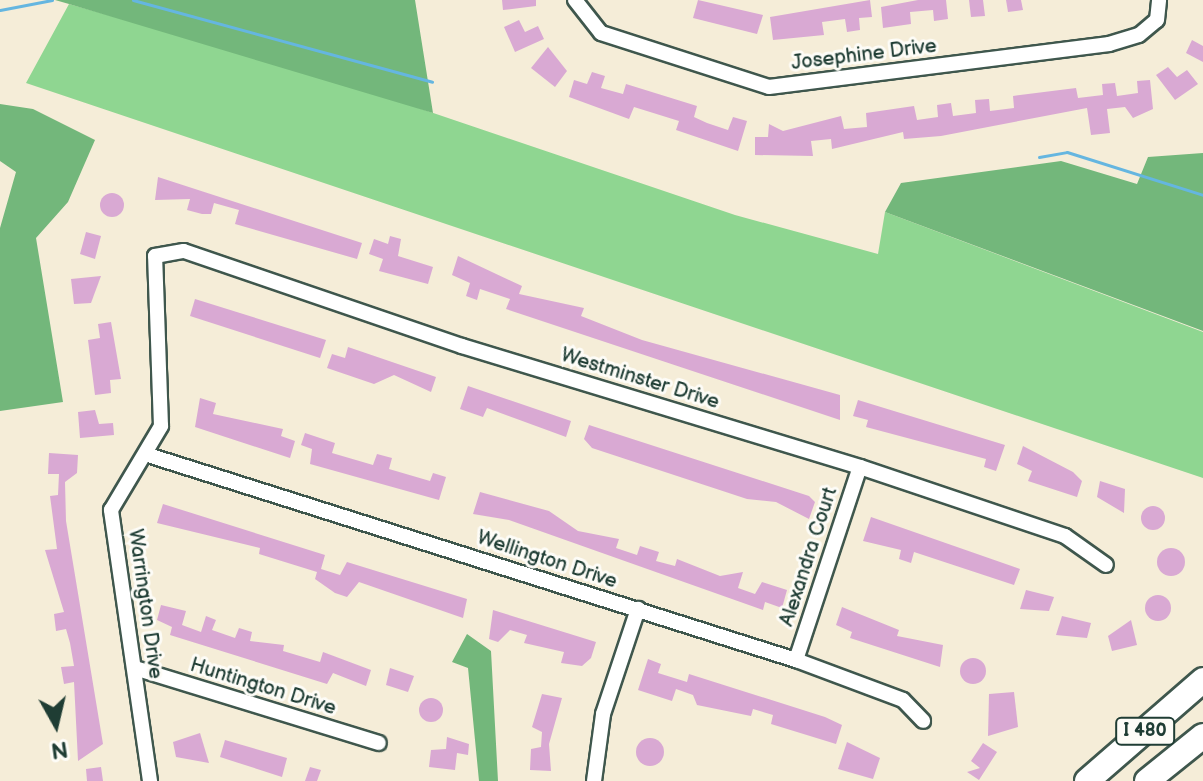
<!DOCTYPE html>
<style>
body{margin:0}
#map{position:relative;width:1203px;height:781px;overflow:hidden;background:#f5edd8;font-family:"Balsamiq Sans",sans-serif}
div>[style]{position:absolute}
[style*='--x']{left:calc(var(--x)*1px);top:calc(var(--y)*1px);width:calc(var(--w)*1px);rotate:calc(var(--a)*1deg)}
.green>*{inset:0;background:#8fd691}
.forest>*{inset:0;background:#73b77b}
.stream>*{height:3px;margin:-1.5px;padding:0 1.5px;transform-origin:1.5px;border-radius:1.5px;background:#65b6e0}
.building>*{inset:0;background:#d9a9d3}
.round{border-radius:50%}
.roads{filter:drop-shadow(2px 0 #3f574d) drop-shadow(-2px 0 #3f574d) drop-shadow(0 2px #3f574d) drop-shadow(0 -2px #3f574d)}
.street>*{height:14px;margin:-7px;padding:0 7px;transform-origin:7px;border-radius:7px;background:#fff}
.highway>*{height:24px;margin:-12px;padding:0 12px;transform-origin:12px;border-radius:12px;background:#fff}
span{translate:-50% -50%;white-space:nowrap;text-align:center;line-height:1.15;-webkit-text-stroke:6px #fdfcf7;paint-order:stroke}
.shield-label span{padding:2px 6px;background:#fdfcf7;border:2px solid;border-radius:6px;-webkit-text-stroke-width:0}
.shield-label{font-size:18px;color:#1f3d34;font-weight:700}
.street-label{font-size:20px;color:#1f3d34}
.north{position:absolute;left:16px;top:685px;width:80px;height:80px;-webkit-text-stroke:6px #fdfcf7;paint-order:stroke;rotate:172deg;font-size:22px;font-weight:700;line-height:32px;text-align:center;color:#1f3d34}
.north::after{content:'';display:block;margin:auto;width:28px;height:36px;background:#1f3d34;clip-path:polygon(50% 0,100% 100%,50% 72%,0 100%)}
</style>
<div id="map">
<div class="green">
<div style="clip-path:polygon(69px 4px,327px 77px,735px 215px,878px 254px,885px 212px,1203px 332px,1203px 478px,26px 83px)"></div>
</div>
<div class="forest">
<div style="clip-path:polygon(55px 0,415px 0,433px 113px,69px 4px)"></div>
<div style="clip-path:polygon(0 104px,33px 109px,95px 140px,68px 202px,36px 238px,63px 402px,0 411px,0 228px,16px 172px,0 161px)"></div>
<div style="clip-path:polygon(1203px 153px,1203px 331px,885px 212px,901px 183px,1061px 161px,1137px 184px,1148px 157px)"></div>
<div style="clip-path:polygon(467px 634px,491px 651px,498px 781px,479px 781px,468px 668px,452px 662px)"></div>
</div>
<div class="stream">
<div style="--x:133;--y:0;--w:310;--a:15.3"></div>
<div style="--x:0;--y:10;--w:53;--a:-10.9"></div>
<div style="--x:1039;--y:157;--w:28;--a:-10"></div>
<div style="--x:1067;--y:152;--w:143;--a:17.5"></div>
</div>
<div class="building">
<div style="clip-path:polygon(502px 0,536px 0,536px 6px,503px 10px)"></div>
<div style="clip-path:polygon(698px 0,763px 15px,757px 34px,693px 18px)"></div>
<div style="clip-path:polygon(870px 0,872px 17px,859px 18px,860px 30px,847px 32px,845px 19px,822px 22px,824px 35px,773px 40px,770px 17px)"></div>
<div style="clip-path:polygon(918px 0,946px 0,948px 19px,934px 21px,933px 10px,910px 12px,911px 24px,883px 28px,881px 7px)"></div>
<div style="clip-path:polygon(969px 0,983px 0,985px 16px,971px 17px)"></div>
<div style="clip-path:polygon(1006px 0,1021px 0,1023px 10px,1008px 12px)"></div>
<div style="clip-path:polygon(519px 20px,525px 32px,538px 26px,544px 39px,515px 52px,504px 27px)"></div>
<div style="clip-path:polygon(1192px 40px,1203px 46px,1203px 62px,1186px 53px)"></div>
<div style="clip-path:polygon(548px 47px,567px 71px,555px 87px,531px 68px)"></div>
<div style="clip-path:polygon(1168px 67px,1177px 77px,1187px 70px,1198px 84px,1175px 100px,1156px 75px)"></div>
<div style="clip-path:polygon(592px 72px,605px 76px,601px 88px,623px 94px,626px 84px,697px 106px,694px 117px,707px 123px,728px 130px,733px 117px,747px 121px,738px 151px,676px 130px,679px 121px,634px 107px,629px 119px,569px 97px,574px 80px,587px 84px)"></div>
<div style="clip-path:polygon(1150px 80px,1153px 109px,1133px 118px,1125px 107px,1107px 109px,1110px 133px,1091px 135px,1087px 108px,941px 136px,904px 139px,903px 132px,832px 149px,831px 139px,811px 141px,813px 156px,755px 155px,755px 137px,768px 137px,769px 124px,783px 131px,841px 116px,844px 129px,867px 127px,866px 113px,914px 106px,917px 120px,938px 117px,937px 105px,951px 103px,953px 116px,976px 113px,975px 100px,989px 99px,990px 111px,1014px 108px,1013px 96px,1076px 88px,1078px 98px,1103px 95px,1102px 84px,1115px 83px,1117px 96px,1138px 93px,1137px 81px)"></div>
<div style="clip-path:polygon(158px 177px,362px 243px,357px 259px,235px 224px,239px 210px,214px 203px,211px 214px,202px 214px,187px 210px,190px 199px,155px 200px)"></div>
<div class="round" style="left:100px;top:193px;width:24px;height:24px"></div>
<div style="clip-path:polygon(86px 232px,101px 236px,95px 259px,80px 254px)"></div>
<div style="clip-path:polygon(390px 236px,401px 239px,398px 256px,433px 267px,428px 284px,379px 271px,383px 259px,369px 254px,374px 239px,388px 244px)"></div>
<div style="clip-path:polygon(458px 256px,522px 286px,519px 294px,584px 308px,581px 316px,642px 340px,840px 395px,840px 420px,506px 309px,510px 299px,480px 289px,477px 300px,466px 296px,470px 283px,452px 275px)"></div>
<div style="clip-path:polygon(101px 276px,91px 303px,74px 304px,71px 279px)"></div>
<div style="clip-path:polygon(195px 299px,326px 340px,320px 358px,190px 316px)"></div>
<div style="clip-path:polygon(111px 322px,121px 379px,110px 380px,111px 393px,95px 395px,88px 340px,100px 338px,98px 324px)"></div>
<div style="clip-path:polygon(348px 347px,436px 377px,431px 392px,394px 375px,374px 384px,327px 368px,332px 354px,345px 358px)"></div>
<div style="clip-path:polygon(468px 386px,571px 421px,566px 437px,487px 408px,483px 417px,460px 409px)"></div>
<div style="clip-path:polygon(200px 398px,216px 403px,213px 414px,283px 429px,281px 436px,295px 441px,290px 458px,195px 427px)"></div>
<div style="clip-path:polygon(858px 400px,1005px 445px,996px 471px,984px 467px,986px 459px,866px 427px,868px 420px,853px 416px)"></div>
<div style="clip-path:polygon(95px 410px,99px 424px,113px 423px,114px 435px,80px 438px,78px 412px)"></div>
<div style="clip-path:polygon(589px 425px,809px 496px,815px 502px,809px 519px,776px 502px,747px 499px,592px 448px,584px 439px)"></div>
<div style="clip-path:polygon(305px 433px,335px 443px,332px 453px,373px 465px,377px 454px,392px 458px,389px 469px,430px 481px,433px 473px,446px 477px,439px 500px,310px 464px,312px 449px,301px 445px)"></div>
<div style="clip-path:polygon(1023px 446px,1073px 472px,1082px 481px,1077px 497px,1028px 481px,1032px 471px,1017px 464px)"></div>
<div style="clip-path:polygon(49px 453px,78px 455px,77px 473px,65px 482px,66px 521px,103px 744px,78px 761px,74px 682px,64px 684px,61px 667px,74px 666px,70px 643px,66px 629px,56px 631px,54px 614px,64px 612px,45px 550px,57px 549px,50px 496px,58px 495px,59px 474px,48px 474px)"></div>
<div style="clip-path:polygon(1100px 481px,1125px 489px,1124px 513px,1097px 497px)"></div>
<div style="clip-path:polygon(480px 492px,549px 511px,578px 531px,619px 539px,616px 548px,637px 555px,640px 546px,659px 552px,656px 561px,675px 566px,677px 559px,720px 576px,743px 572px,738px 588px,755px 594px,762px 582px,787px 590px,782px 608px,765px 602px,763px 610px,509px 520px,473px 514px)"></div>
<div style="clip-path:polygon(163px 504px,325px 555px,321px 569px,340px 575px,347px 562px,467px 599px,463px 618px,359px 582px,347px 597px,335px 593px,315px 579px,317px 572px,259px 554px,260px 548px,157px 523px)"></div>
<div class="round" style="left:1141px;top:506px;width:24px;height:24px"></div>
<div style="clip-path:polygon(871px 517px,1020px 569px,1014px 585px,914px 552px,911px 563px,899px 559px,901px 550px,863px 541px)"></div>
<div class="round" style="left:1157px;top:548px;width:28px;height:28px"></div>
<div style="clip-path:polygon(1026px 590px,1054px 597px,1049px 611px,1020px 609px)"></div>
<div class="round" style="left:1145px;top:595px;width:26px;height:26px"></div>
<div style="clip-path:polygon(161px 605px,186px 611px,182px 625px,201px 632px,206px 616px,216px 620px,212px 630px,235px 638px,239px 628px,252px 632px,250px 641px,284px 645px,283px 651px,320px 662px,323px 652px,371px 670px,366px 686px,333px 673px,327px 684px,170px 635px,172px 627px,157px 620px)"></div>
<div style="clip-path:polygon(842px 607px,899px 630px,897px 636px,943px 645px,940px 667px,850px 638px,852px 632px,836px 625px)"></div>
<div style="clip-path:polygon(493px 610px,596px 642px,591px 658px,582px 666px,561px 663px,564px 652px,524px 643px,527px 635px,510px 630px,498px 642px,489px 639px)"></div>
<div style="clip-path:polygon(1062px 616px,1091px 623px,1087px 638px,1056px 635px)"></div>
<div style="clip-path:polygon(1131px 620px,1137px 645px,1112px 651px,1108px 636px)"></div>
<div class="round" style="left:960px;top:658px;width:26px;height:26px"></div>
<div style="clip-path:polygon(648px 659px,661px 664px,658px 673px,687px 682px,689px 674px,825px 717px,842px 725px,836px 744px,771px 724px,773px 715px,753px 709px,751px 716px,697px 705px,693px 695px,676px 689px,672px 701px,638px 690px)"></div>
<div style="clip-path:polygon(390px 668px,414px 676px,408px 692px,386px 685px)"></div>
<div style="clip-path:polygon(1014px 692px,1018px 727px,988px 736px,989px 694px)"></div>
<div style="clip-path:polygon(542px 694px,562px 698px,549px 744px,551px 771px,530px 770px,531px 749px,541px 747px,542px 732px,532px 727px)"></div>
<div class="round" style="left:419px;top:698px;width:24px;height:24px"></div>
<div style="clip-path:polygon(200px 733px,209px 763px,176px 757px,173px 742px)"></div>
<div style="clip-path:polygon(447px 737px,469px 744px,468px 755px,457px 753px,455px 770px,429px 767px,431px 750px,446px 749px)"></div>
<div class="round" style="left:636px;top:738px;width:28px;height:28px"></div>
<div style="clip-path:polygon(225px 740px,287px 758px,282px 777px,220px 757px)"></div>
<div style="clip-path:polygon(847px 742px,880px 758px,873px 779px,838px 769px)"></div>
<div style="clip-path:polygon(983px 743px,997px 752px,979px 780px,967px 772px,980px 768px,971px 761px)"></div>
<div style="clip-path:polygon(101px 767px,103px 781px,87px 781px,86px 769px)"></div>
<div style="clip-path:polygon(310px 767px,321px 770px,317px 781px,305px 781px)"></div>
</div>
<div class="roads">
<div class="street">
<div style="--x:575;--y:0;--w:42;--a:51.8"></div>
<div style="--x:601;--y:33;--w:176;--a:17.8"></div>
<div style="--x:769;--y:87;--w:343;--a:-7.2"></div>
<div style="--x:1109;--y:44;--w:31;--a:-17"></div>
<div style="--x:1139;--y:35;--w:23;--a:-40"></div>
<div style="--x:1157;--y:20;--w:20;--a:-84"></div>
<div style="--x:148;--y:455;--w:680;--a:17.56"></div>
<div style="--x:796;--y:660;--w:114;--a:20.5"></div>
<div style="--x:903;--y:700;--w:29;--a:46"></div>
<div style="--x:796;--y:660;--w:203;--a:-71.7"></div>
<div style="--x:135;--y:668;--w:255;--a:17.1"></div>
<div style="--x:150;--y:781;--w:274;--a:-98.2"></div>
<div style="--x:111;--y:510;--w:98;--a:-59.2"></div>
<div style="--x:161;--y:426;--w:170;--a:-92"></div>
<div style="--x:155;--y:256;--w:29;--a:-10"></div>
<div style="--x:184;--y:251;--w:294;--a:18.9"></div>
<div style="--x:462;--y:346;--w:416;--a:16.9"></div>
<div style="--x:860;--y:467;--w:216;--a:18.6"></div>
<div style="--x:1065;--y:536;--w:50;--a:35.3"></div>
<div style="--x:594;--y:781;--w:68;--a:-82.3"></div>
<div style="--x:603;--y:714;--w:111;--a:-71.6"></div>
</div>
<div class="highway">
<div style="--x:1087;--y:781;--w:154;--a:-41"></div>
<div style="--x:1147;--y:781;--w:72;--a:-38.8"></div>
</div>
</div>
<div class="shield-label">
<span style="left:1145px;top:731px">I 480</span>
</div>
<div class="street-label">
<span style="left:864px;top:55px;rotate:-7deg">Josephine Drive</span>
<span style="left:640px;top:379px;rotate:17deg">Westminster Drive</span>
<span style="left:809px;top:557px;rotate:-72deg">Alexandra Court</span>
<span style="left:547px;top:560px;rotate:18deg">Wellington Drive</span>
<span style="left:145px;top:604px;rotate:82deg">Warrington Drive</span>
<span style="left:263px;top:687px;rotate:17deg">Huntington Drive</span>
</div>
<div class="north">N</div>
</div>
